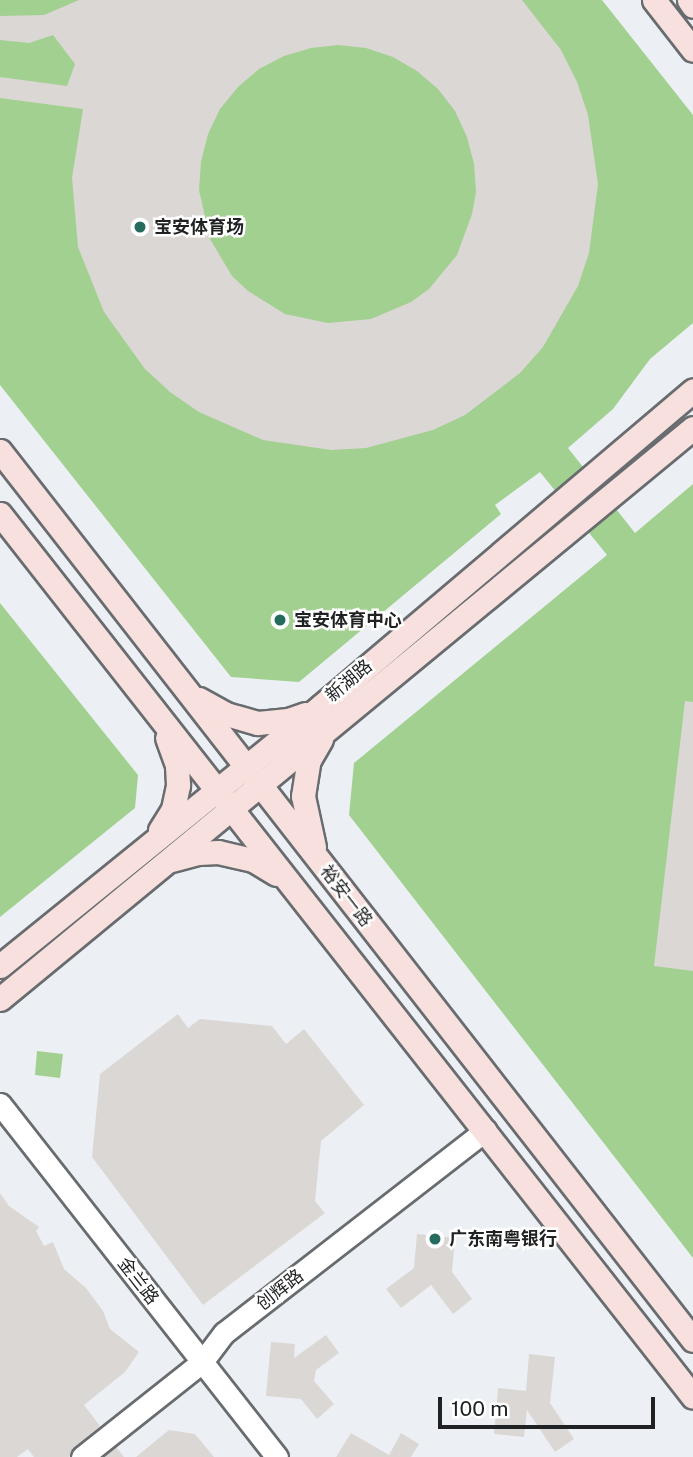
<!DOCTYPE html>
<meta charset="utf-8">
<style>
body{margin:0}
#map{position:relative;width:693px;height:1457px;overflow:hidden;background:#ecf0f4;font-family:"Public Sans","Noto Sans SC",sans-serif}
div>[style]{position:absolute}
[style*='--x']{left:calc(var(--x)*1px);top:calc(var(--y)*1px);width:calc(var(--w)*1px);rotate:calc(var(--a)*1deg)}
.green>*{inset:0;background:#a2d090}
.building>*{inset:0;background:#dbd7d4}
.roads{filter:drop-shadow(2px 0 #686c6f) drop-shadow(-2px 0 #686c6f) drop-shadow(0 2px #686c6f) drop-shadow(0 -2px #686c6f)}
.tertiary>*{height:21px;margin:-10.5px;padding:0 10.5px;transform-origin:10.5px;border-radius:10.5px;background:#fff}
.secondary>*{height:23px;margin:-11.5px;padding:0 11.5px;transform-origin:11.5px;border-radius:11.5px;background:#f7e0dd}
.dots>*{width:19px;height:19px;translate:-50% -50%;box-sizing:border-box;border:4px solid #fff;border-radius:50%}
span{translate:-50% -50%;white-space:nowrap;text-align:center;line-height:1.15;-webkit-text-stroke:5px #fff;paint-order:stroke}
.poi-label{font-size:18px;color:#1f2122;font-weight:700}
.left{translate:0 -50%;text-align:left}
.street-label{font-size:18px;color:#1f2122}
.scale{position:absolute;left:438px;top:1397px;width:217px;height:32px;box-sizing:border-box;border:4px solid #1f2122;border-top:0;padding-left:9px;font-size:21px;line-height:24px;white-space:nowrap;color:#1f2122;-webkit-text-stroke:5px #fff;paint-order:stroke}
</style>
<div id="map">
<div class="green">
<div style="clip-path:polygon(0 0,602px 0,693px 115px,693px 323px,650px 359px,613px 409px,568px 448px,635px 533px,693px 484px,693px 1258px,349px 815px,354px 763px,607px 555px,540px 472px,495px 505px,501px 514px,299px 682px,231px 677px,0 385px)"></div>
<div style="clip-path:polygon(0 603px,138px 775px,135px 808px,0 917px)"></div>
<div style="clip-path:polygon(37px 1051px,63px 1054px,60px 1078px,35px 1075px)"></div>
</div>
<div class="building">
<div style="clip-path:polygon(evenodd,79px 0,522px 0,561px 50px,577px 82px,588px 115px,598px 184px,589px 253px,578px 286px,543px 347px,520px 373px,465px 415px,433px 430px,366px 448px,331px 450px,263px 440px,199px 412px,170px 392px,145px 369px,104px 312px,78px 247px,72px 178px,83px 109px,0 98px,0 77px,67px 86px,75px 64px,53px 35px,29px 43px,0 40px,0 16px,44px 15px,79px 0,338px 45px,366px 48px,393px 57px,417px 71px,438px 89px,455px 111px,467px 137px,474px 164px,476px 192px,472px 214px,457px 255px,429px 289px,411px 302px,371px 319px,328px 323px,285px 314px,248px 291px,232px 276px,210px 239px,199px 190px,201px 162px,208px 134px,220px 109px,238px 87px,259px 69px,284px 56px,311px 48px,338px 45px)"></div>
<div style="clip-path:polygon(685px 701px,693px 702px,693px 971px,654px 966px)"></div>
<div style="clip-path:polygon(178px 1014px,188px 1028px,200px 1019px,272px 1026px,286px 1044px,304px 1029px,364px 1105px,321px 1141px,315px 1201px,325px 1213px,203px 1305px,92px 1157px,100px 1074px)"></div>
<div style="clip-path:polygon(0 1193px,9px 1206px,39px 1227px,36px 1231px,44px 1246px,53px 1242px,64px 1269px,86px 1288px,103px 1311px,110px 1329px,139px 1352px,125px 1372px,84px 1405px,100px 1426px,74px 1447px,69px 1457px,34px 1457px,28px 1449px,17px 1457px,0 1457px)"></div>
<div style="clip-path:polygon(417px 1234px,455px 1238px,452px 1272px,472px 1299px,453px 1314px,431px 1285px,401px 1308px,386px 1289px,414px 1268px)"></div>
<div style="clip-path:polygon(326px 1335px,339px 1353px,316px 1370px,314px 1381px,334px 1404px,317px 1419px,301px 1399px,266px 1396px,271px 1342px,295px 1344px,294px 1358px)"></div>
<div style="clip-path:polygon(529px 1354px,555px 1357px,550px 1403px,574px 1439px,555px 1452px,527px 1410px,524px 1437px,494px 1434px,498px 1388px,526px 1391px)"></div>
<div style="clip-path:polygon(169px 1430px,195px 1434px,214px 1457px,136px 1457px)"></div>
<div style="clip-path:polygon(351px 1433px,389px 1455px,401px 1433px,419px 1444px,411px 1457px,336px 1457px)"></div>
<div style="clip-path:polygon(116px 1447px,124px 1457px,103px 1457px)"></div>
</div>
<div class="roads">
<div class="tertiary">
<div style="--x:0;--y:1104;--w:449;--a:51.9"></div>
<div style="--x:82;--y:1457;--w:153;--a:-38.4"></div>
<div style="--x:202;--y:1362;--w:36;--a:-53"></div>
<div style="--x:224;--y:1333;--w:331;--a:-37.8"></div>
</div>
<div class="secondary">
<div style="--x:654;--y:0;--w:63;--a:52"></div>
<div style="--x:689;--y:0;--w:7;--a:56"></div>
<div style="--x:0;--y:451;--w:1127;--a:52.06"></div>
<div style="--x:0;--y:514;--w:1122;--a:51.87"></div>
<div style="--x:199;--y:699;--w:31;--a:29"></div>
<div style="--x:226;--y:714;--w:33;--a:16"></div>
<div style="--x:258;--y:723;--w:30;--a:-6"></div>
<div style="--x:288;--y:720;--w:18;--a:-19"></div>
<div style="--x:160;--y:830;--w:25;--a:-58"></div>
<div style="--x:173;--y:809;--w:25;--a:-78"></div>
<div style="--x:178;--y:785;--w:20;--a:-93"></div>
<div style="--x:177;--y:765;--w:29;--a:-110"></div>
<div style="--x:314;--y:847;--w:52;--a:-102.2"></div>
<div style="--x:303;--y:796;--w:36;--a:-81"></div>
<div style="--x:309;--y:760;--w:24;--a:-60"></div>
<div style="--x:172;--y:860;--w:28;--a:-15"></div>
<div style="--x:199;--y:853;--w:19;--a:-3"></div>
<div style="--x:218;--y:852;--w:36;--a:13"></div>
<div style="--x:253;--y:860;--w:27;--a:31"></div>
<div style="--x:0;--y:966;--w:413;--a:-39"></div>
<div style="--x:321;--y:706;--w:488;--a:-40.3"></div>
<div style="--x:0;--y:999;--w:898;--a:-39.49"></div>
</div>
</div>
<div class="dots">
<div style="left:140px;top:227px;background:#256b5e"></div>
<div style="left:280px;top:620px;background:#256b5e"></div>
<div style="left:435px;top:1239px;background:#256b5e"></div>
</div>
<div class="poi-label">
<span class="left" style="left:154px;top:227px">宝安体育场</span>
<span class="left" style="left:294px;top:620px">宝安体育中心</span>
<span class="left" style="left:449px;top:1239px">广东南粤银行</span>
</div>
<div class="street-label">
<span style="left:349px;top:681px;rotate:-40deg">新湖路</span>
<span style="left:346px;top:896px;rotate:52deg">裕安一路</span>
<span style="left:138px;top:1281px;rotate:52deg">金兰路</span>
<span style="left:280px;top:1290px;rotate:-38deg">创辉路</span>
</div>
<div class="scale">100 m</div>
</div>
